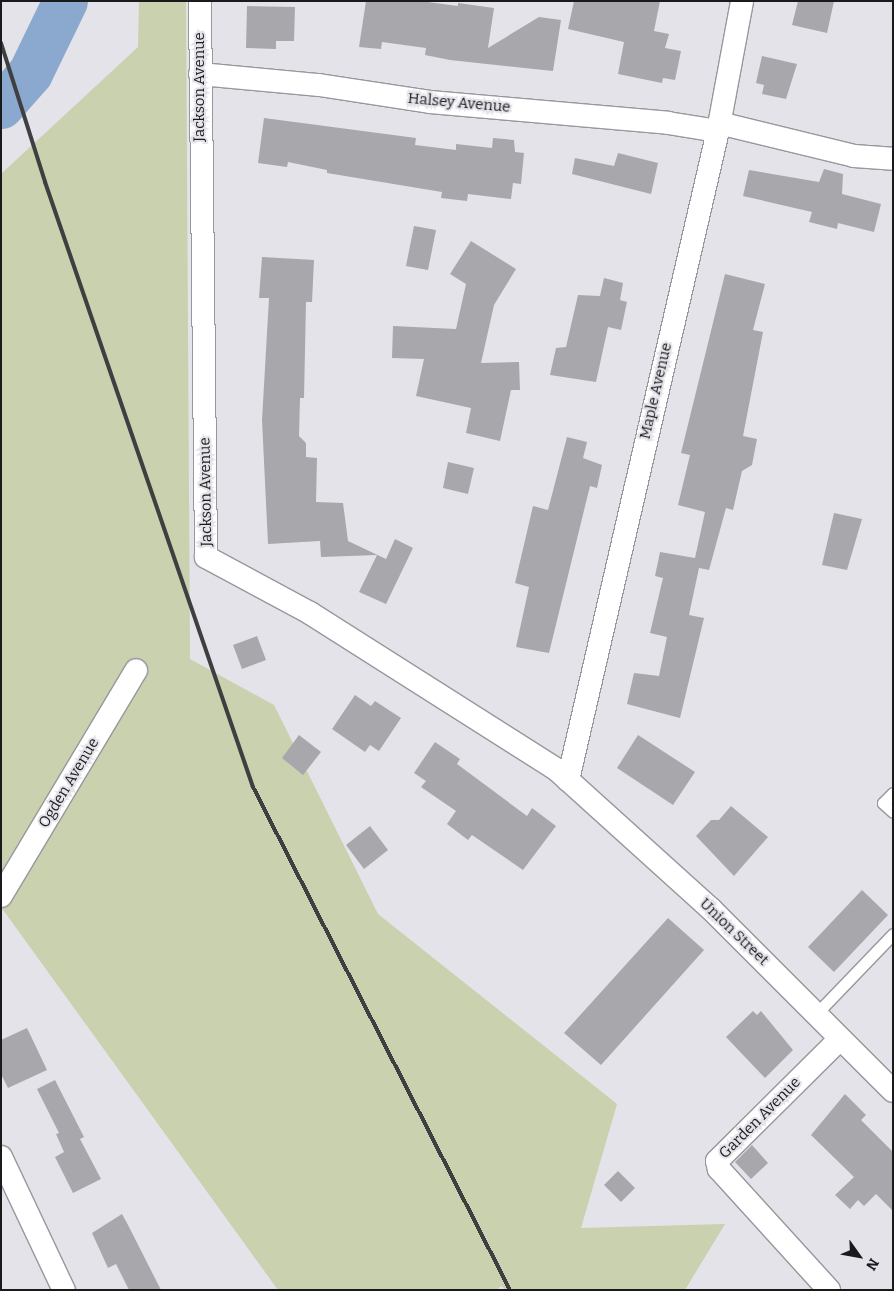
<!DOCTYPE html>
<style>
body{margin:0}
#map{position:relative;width:894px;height:1291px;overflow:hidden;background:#e3e3e9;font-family:Bitter,serif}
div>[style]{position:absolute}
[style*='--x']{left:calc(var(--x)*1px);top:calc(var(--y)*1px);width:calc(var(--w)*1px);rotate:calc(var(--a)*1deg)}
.green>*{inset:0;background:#c9d1ae}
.river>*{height:45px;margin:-22.5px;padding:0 22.5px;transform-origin:22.5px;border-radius:22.5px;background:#8ba8ce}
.building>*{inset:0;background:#a7a7ac}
.roads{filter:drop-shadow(1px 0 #97979d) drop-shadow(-1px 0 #97979d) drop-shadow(0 1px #97979d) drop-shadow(0 -1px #97979d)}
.lane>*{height:11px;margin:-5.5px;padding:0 5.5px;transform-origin:5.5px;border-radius:5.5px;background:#fff}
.street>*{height:22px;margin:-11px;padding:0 11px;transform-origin:11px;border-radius:11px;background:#fff}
.rail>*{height:4px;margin:-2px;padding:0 2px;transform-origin:2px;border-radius:2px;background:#3f3f41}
span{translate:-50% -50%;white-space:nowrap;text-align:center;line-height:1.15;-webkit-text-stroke:4px #e3e3e9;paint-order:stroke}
.street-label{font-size:15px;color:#1a1a1c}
.frame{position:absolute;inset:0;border:2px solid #1a1a1c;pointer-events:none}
.north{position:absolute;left:834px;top:1231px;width:50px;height:50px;-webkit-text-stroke:4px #e3e3e9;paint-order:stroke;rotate:122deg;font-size:14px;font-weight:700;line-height:20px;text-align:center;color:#1a1a1c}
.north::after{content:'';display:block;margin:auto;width:18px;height:22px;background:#1a1a1c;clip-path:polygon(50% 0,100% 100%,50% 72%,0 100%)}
</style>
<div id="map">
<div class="green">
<div style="clip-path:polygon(139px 1px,186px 1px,190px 659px,274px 705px,378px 914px,617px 1104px,581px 1228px,725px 1224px,685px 1290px,506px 1290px,501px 1286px,497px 1290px,278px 1290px,1px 907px,1px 174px,138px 47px)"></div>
</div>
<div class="river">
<div style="--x:1;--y:106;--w:44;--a:-48.7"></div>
<div style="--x:30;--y:73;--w:80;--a:-64.1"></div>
</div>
<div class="building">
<div style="clip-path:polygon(366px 1px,420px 1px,458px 6px,458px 3px,494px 8px,488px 48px,539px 17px,561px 20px,553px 71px,450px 60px,425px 55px,426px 48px,382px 42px,381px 49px,359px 47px)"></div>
<div style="clip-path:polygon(574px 1px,660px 1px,654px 31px,669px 34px,665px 48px,681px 51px,675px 80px,663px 78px,662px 83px,618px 74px,624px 42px,568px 29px)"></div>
<div style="clip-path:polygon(798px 1px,834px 1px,827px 33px,792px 25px)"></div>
<div style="clip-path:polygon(247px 6px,295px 7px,294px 41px,276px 41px,276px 49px,246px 48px)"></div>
<div style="clip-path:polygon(762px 56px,797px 64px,786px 99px,762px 94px,764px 85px,756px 83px)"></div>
<div style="clip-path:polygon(264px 118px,416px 138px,415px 145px,456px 150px,456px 144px,492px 148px,493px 138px,514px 140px,515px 152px,524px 153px,521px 184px,513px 183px,511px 199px,468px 194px,467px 201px,441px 198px,442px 192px,327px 173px,327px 170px,288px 162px,287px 167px,258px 163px)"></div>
<div style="clip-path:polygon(618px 153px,658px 163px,651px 194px,572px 174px,575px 158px,614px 166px)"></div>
<div style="clip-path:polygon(824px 169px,843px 174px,842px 194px,881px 204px,874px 232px,838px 223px,837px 229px,809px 222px,812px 212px,743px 196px,749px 170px,819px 182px)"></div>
<div style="clip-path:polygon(414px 226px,436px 230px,428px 270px,406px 266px)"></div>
<div style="clip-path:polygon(471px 241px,516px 269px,494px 305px,481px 363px,519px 362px,520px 390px,511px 390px,500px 441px,466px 433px,471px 408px,416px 396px,424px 359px,392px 358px,393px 326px,456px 329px,466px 284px,450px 274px)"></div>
<div style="clip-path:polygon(262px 257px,314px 260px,312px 302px,306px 302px,304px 398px,300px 398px,299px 436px,306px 443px,306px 457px,317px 458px,316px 502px,343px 503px,348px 541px,386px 559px,395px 539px,413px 548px,386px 604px,359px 592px,377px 555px,321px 557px,320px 541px,268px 544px,262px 420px,269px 298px,259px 298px)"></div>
<div style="clip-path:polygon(725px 274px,765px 284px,753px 330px,763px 332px,743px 436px,757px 439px,752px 465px,742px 471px,733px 510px,726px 508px,709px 570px,699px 568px,689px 615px,704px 618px,680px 718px,627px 704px,634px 673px,659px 676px,667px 637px,650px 633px,663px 578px,655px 576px,660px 552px,695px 558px,705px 512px,678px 505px,690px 455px,681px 453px)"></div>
<div style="clip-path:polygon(604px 278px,623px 283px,620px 300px,627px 302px,621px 330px,608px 327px,596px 382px,550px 375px,556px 348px,566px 347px,578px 295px,600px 296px)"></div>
<div style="clip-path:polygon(567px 437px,587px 442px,583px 458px,602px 465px,597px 488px,590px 486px,549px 653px,516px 647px,529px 587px,515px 583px,533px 506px,548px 510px)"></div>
<div style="clip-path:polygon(448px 462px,474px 468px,468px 494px,443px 488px)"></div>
<div style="clip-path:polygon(834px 513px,862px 519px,847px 570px,822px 565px)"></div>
<div style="clip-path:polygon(257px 636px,266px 660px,242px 669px,233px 645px)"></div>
<div style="clip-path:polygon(355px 695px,371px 706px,375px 701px,401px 718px,379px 751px,370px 745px,365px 752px,332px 729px)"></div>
<div style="clip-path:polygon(299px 735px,321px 752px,303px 775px,282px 758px)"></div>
<div style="clip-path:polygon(638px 735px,695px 772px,673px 805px,617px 768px)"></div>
<div style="clip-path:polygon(435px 742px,460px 759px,457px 764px,527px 816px,532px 808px,556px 826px,523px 870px,472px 835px,468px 840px,447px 824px,456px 811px,421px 787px,426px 781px,414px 773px)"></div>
<div style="clip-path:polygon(731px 806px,768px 837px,734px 876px,696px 836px,711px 820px,719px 820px)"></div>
<div style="clip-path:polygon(370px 826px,388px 850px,364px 869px,346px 845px)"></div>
<div style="clip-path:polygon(862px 890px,888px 915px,834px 972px,808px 947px)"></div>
<div style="clip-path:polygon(668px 918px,704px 950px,601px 1065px,564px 1033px)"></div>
<div style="clip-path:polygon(753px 1011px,757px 1015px,761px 1011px,793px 1050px,765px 1078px,726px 1037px)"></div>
<div style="clip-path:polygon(27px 1028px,47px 1070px,8px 1088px,1px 1074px,1px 1040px)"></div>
<div style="clip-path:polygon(55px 1080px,84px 1137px,80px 1139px,101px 1179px,73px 1193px,55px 1157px,64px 1152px,56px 1134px,59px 1133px,37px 1089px)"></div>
<div style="clip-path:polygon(845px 1094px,866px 1115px,861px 1120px,893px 1152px,893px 1211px,876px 1194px,864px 1206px,858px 1200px,850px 1209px,835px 1195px,854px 1177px,811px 1135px)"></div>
<div style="clip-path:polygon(752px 1145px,768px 1163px,751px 1179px,735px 1162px)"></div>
<div style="clip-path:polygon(618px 1171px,635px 1188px,621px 1202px,604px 1185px)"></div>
<div style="clip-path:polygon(122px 1214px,127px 1223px,161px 1290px,129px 1290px,116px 1264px,108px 1268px,92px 1233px)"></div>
</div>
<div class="roads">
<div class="lane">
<div style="--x:893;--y:793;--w:14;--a:135"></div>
<div style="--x:883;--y:803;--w:13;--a:42"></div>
<div style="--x:816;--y:1014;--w:111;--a:-46.1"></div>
</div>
<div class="street">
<div style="--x:200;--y:1;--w:556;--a:89.38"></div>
<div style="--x:206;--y:557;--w:118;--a:28.3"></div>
<div style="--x:310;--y:613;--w:293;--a:32.4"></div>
<div style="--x:557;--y:770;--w:207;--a:42.1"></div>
<div style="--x:711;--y:909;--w:257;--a:45"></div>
<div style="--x:200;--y:74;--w:120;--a:5.3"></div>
<div style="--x:319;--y:85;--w:112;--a:8.7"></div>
<div style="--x:430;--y:102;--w:239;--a:5"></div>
<div style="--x:668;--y:123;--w:51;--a:9.1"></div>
<div style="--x:719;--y:123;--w:139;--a:13.7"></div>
<div style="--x:854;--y:156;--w:39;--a:4"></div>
<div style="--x:568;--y:780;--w:666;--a:-76.99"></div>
<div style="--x:718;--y:131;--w:132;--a:-79.5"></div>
<div style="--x:1;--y:896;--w:263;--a:-59.1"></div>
<div style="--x:1;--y:1157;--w:147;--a:64.7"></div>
<div style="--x:829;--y:1290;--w:164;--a:-132.3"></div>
<div style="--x:719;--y:1169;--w:8;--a:-104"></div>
<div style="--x:717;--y:1161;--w:173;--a:-44.8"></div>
</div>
</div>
<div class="rail">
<div style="--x:1;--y:43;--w:146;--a:72.4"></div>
<div style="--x:45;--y:182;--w:640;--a:71.03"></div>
<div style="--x:253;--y:787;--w:565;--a:62.94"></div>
</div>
<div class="street-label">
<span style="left:200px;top:87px;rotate:-90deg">Jackson Avenue</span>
<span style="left:459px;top:103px;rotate:5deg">Halsey Avenue</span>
<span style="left:656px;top:391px;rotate:-77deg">Maple Avenue</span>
<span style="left:206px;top:492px;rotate:-91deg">Jackson Avenue</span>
<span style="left:69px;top:783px;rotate:-59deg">Ogden Avenue</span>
<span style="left:734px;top:932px;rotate:44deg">Union Street</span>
<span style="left:760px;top:1118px;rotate:-45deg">Garden Avenue</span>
</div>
<div class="frame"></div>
<div class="north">N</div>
</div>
